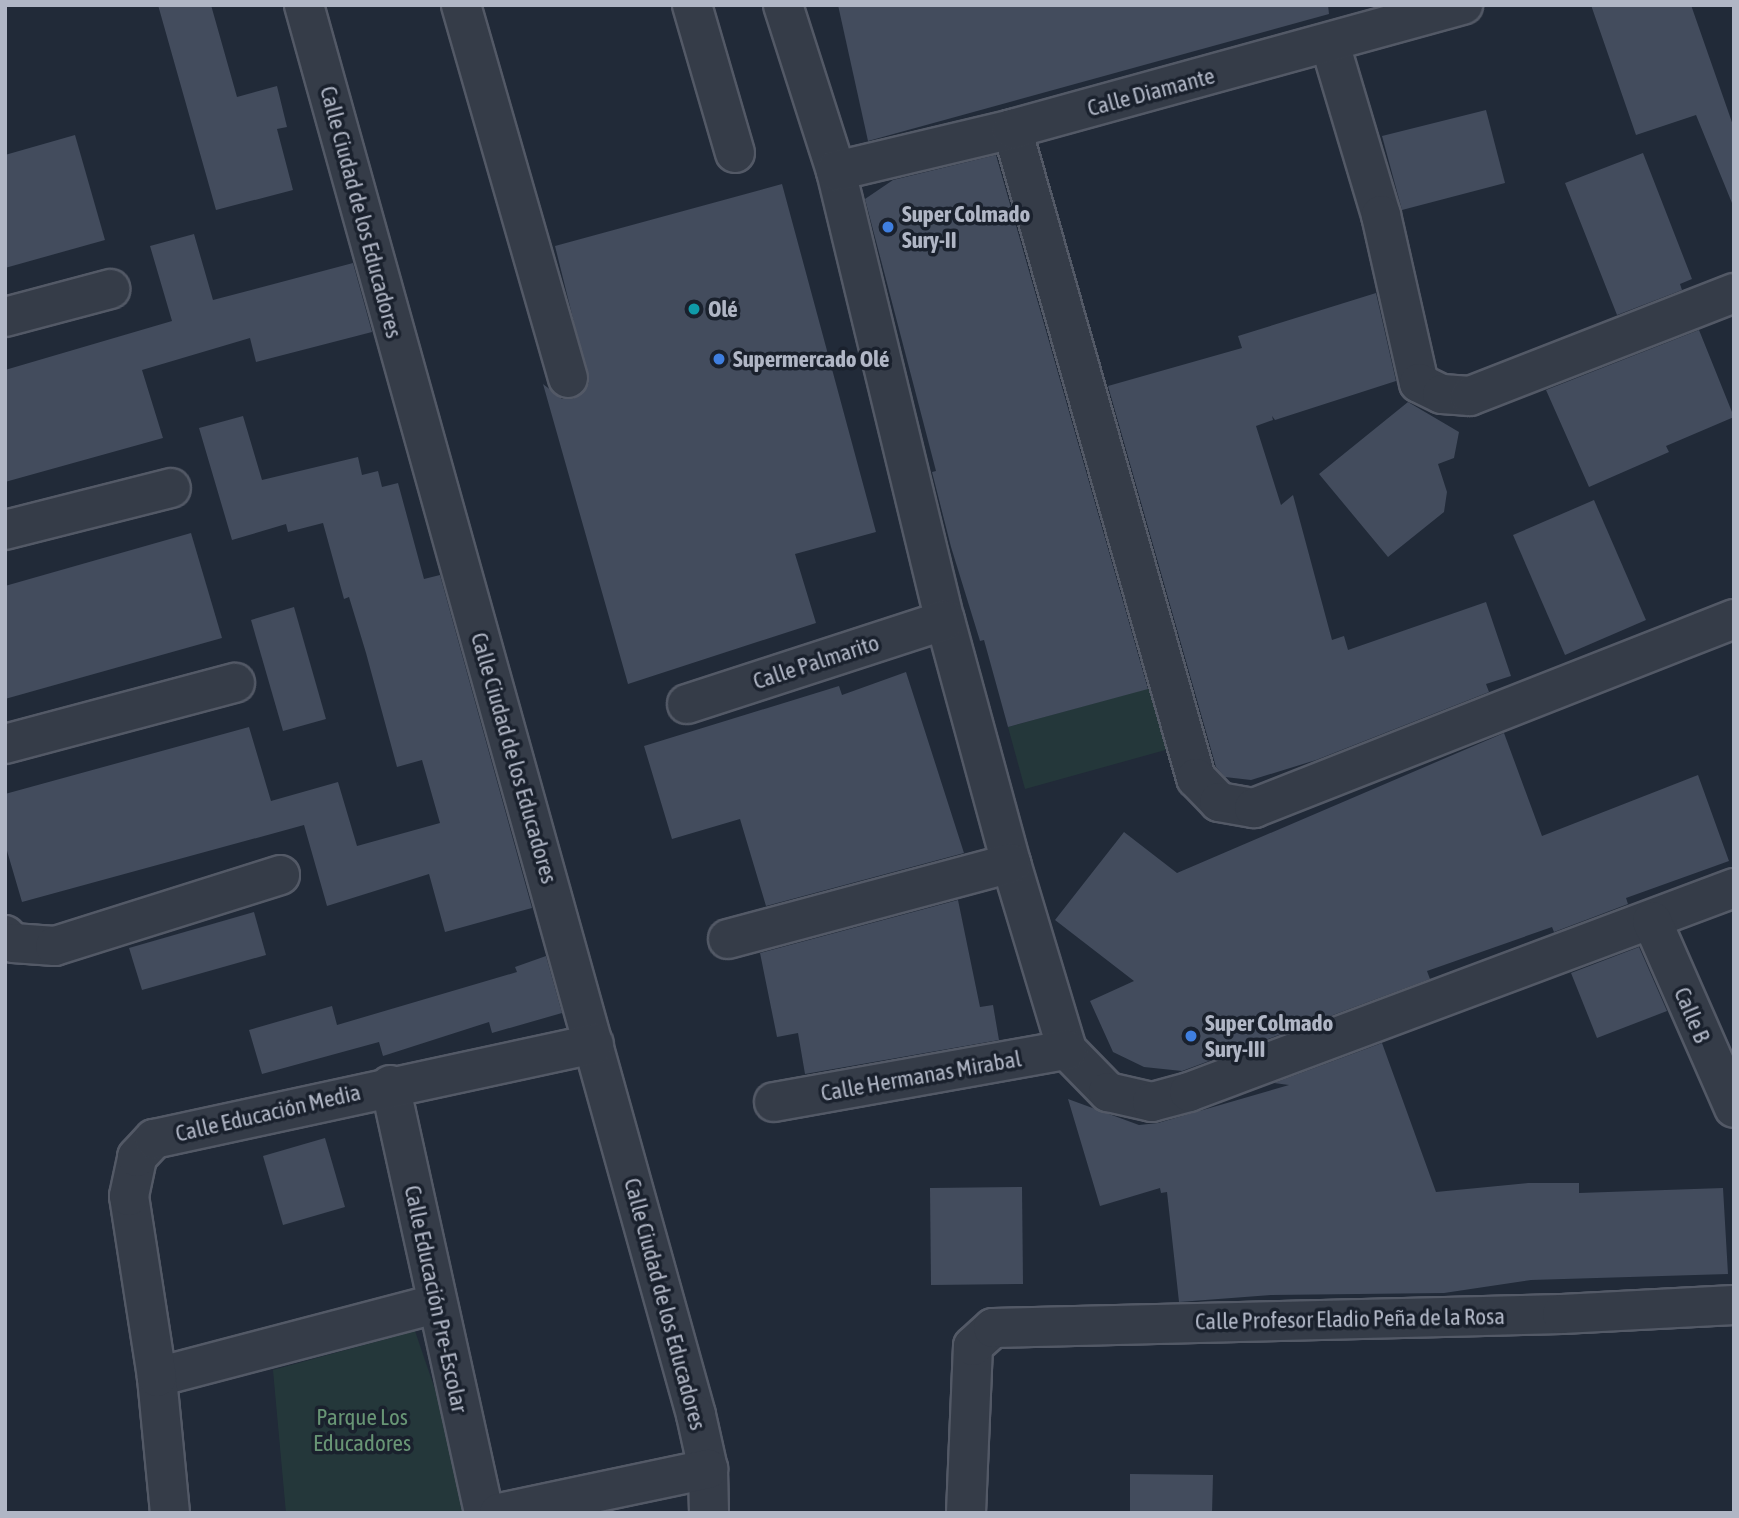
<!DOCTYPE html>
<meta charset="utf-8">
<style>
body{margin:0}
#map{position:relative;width:1739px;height:1518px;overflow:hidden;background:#212a38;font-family:"Asap Condensed",sans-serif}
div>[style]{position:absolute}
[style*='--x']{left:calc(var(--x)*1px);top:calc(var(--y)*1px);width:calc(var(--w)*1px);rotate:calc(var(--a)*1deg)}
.green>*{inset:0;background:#24373a}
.building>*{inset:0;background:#434c5d}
.roads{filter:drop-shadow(2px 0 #535966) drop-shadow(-2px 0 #535966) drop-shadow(0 2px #535966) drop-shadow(0 -2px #535966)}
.minor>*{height:38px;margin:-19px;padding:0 19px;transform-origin:19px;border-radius:19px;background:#353c48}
.dots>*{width:19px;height:19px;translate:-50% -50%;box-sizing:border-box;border:4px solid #1a212d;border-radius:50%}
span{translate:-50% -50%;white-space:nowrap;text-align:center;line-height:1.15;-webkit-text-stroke:7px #1a212d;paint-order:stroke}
.street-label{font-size:23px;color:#b0b6c5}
.poi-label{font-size:23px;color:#b0b6c5;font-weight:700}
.left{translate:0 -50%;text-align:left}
.park-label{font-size:23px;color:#689575}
.frame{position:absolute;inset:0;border:7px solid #b0b6c5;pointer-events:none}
</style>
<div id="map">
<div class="green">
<div style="clip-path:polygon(1152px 687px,1169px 749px,1025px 789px,1008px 727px)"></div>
<div style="clip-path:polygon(415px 1331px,443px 1413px,465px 1513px,286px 1513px,273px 1370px)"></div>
</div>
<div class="building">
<div style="clip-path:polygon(158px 5px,211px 5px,237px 97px,277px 86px,287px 127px,277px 129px,293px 190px,216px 210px)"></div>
<div style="clip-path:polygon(838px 5px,1328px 5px,1329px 14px,868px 141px)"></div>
<div style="clip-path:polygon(1591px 5px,1691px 5px,1734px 128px,1734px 208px,1696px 115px,1636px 135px)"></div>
<div style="clip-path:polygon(1486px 110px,1505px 183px,1402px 210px,1382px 136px)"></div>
<div style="clip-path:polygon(75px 135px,105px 240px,5px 268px,5px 155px)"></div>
<div style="clip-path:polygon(1643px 153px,1692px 279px,1680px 284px,1682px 290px,1617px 315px,1565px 183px)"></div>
<div style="clip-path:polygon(996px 155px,1148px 689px,1008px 727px,984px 640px,980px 641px,951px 547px,932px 472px,936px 471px,865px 199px,893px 180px)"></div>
<div style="clip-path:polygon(782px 184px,876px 532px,795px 554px,816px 623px,628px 684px,543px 384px,562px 399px,573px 399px,589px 383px,555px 246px)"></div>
<div style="clip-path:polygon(194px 234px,213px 300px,353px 263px,372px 332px,256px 362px,250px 338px,142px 370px,163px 438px,5px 482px,5px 370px,172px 321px,150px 246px)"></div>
<div style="clip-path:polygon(1376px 293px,1396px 381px,1275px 420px,1272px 416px,1273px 420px,1256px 426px,1281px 505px,1293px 495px,1332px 640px,1344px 636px,1348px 650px,1486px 602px,1511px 676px,1486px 684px,1489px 692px,1316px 760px,1251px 780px,1225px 777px,1216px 767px,1108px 386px,1242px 348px,1238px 336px)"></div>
<div style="clip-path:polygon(1699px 330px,1734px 417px,1666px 446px,1669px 452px,1589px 487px,1546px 390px)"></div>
<div style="clip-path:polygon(1408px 402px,1459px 432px,1454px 458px,1438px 464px,1447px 492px,1444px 512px,1388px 557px,1319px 474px)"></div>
<div style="clip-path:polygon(243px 416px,262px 480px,358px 457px,362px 475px,378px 471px,382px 487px,398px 483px,424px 579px,440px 575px,532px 908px,445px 932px,429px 874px,327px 906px,304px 825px,22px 902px,5px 844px,5px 794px,249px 727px,271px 801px,338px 782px,357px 846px,440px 823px,422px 760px,397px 767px,366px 653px,349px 597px,344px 599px,323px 523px,288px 532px,286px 524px,232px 540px,199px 428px)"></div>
<div style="clip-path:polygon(1594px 500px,1646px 620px,1565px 655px,1513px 535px)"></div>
<div style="clip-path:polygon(191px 533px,222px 638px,5px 699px,5px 586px)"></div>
<div style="clip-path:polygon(294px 607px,326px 719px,283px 731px,251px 620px)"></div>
<div style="clip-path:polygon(906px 672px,964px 853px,766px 906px,740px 819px,672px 839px,644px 746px,839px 686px,842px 695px)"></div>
<div style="clip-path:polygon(1504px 733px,1542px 836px,1698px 775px,1729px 861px,1626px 898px,1628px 904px,1554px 932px,1552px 927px,1427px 971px,1430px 979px,1182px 1071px,1144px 1067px,1113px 1052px,1090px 1001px,1134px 981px,1055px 920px,1124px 832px,1177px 873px)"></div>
<div style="clip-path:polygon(958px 900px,980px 1007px,993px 1005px,999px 1040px,805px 1074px,798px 1033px,777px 1037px,760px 953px)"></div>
<div style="clip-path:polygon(254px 912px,266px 955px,142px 990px,129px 948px)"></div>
<div style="clip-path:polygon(1639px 947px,1667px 1011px,1597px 1038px,1571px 973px)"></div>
<div style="clip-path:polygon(546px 956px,562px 1013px,492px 1033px,489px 1022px,383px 1056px,379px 1042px,262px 1074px,249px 1030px,332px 1006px,337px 1025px,517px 972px,515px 967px)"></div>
<div style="clip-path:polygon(1382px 1043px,1436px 1192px,1528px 1183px,1579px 1183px,1579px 1193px,1723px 1188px,1728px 1274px,1531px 1280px,1444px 1293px,1271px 1295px,1179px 1302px,1167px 1192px,1161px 1193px,1160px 1188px,1100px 1206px,1068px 1099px,1139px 1125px,1158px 1123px,1289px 1085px,1274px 1083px)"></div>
<div style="clip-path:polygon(325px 1138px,345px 1207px,283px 1225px,263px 1156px)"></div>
<div style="clip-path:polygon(1022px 1187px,1023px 1284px,931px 1285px,930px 1188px)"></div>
<div style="clip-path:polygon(1130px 1474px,1213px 1475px,1212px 1513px,1130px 1513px)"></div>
</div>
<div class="roads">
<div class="minor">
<div style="--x:304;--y:5;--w:1463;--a:74.46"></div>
<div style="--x:696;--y:1415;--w:55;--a:77.5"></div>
<div style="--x:708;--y:1469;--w:44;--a:88.7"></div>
<div style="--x:461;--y:5;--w:388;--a:74"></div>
<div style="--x:692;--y:5;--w:154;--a:73.8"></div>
<div style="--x:783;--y:5;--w:174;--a:72.3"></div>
<div style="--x:836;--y:171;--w:462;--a:76.4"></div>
<div style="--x:945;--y:620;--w:252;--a:74.8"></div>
<div style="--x:1011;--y:863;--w:195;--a:73.3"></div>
<div style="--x:1067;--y:1050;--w:59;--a:45.7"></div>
<div style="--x:1108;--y:1092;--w:45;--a:12.8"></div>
<div style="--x:1152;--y:1102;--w:38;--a:-15"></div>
<div style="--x:1189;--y:1092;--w:582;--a:-20.52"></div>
<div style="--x:1330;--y:44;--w:178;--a:73.4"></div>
<div style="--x:1381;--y:215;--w:172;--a:77.3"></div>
<div style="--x:1419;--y:383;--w:25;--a:26"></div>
<div style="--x:1442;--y:394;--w:28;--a:4"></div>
<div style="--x:1470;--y:396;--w:283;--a:-21.3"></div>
<div style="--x:1012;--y:129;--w:675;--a:74.17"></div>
<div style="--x:1196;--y:778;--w:33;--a:46"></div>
<div style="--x:1219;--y:802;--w:36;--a:10"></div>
<div style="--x:1254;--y:808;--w:516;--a:-21.49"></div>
<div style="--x:836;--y:171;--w:181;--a:-13.4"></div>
<div style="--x:1012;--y:129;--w:468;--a:-15.4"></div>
<div style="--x:5;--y:317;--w:109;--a:-14.9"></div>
<div style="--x:5;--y:530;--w:171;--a:-14.2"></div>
<div style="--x:687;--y:704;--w:271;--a:-18"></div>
<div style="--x:5;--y:744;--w:238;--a:-14.9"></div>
<div style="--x:1652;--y:921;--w:204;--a:66.3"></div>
<div style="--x:5;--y:935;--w:11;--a:45"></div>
<div style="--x:13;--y:943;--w:42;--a:4.1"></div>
<div style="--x:55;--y:946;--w:236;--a:-17.5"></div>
<div style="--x:728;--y:939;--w:293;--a:-15"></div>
<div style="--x:390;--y:1085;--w:438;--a:77.6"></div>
<div style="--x:774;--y:1102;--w:298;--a:-10.1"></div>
<div style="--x:157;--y:1377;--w:288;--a:-14.7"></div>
<div style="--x:170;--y:1513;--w:137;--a:-95.5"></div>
<div style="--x:157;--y:1377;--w:183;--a:-98.8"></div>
<div style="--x:129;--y:1196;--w:40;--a:-78"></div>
<div style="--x:137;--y:1157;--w:25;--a:-47"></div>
<div style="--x:154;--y:1139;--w:450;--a:-12.2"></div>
<div style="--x:499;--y:1513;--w:214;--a:-11.9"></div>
<div style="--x:966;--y:1513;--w:167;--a:-87.6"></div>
<div style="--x:973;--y:1346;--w:27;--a:-42"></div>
<div style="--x:993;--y:1328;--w:569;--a:-1.41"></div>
<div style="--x:1562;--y:1314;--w:172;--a:-3"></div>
</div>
</div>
<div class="dots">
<div style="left:888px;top:227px;background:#3f7fe0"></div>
<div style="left:694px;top:309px;background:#0f9aa8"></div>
<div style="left:719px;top:359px;background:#3f7fe0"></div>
<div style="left:1191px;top:1036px;background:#3f7fe0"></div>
</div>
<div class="street-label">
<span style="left:1151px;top:92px;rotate:-15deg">Calle Diamante</span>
<span style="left:361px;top:212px;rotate:75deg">Calle Ciudad de los Educadores</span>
<span style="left:816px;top:662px;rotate:-18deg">Calle Palmarito</span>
<span style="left:514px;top:758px;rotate:74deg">Calle Ciudad de los Educadores</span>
<span style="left:1692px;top:1015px;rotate:67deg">Calle B</span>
<span style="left:921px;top:1076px;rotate:-10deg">Calle Hermanas Mirabal</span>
<span style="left:268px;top:1113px;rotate:-13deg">Calle Educación Media</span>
<span style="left:436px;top:1299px;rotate:78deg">Calle Educación Pre-Escolar</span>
<span style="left:665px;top:1304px;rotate:75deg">Calle Ciudad de los Educadores</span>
<span style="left:1350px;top:1319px;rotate:-1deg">Calle Profesor Eladio Peña de la Rosa</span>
</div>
<div class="poi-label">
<span class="left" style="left:902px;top:227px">Super Colmado<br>Sury-II</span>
<span class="left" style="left:708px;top:309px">Olé</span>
<span class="left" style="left:733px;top:359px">Supermercado Olé</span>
<span class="left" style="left:1205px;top:1036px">Super Colmado<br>Sury-III</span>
</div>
<div class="park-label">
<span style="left:362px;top:1430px">Parque Los<br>Educadores</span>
</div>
<div class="frame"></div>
</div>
